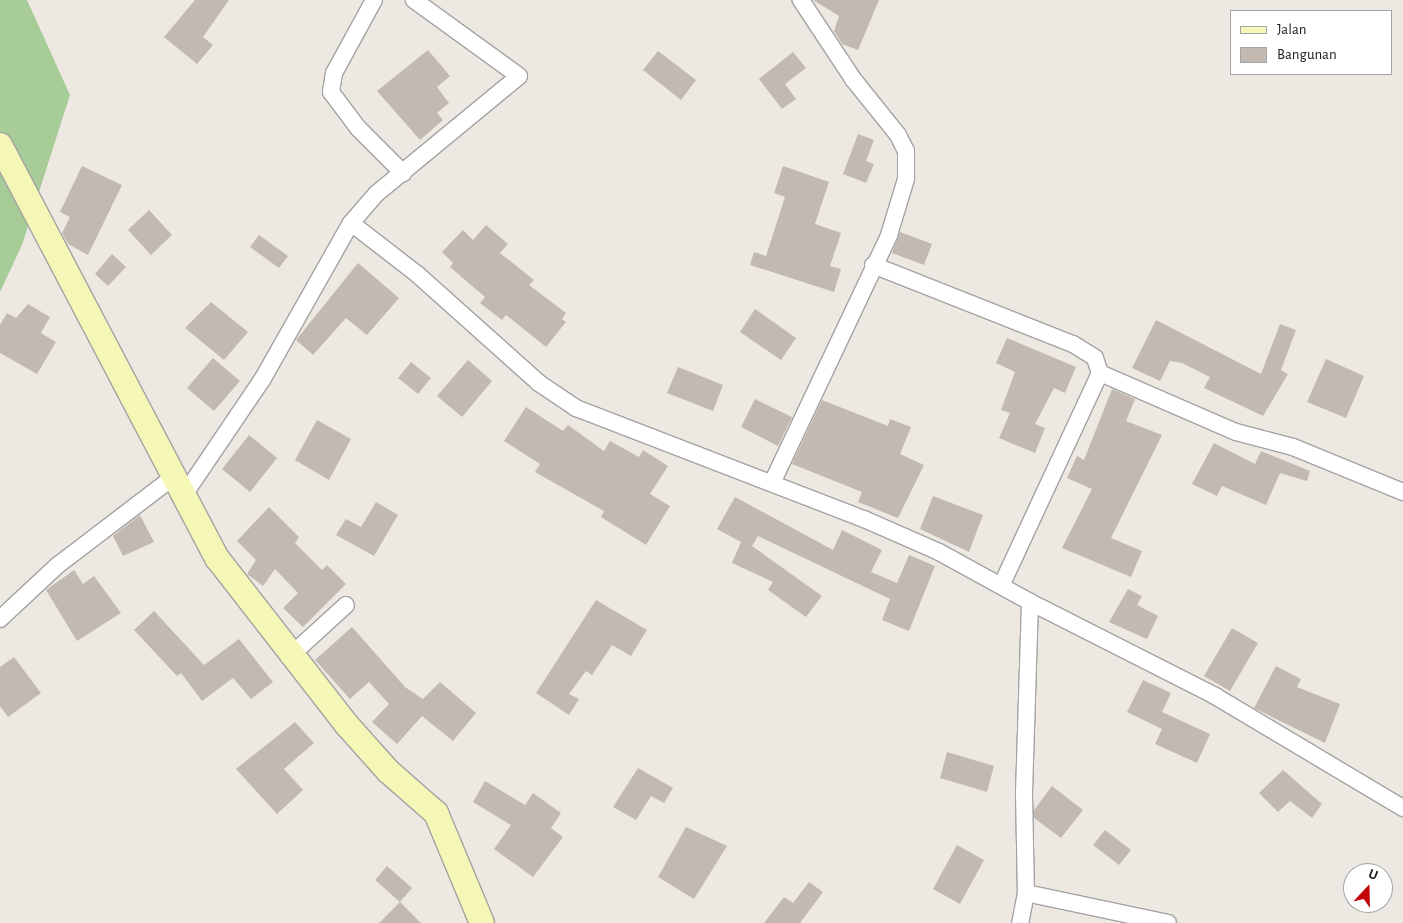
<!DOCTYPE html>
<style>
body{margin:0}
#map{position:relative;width:1403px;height:923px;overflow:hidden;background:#ede9e2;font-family:"Alegreya Sans",sans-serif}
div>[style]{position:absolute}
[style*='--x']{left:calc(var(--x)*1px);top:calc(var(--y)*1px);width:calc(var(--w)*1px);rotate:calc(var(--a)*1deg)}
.forest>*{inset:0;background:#a7cc97}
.building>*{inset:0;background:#c2b9b2}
.roads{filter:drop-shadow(1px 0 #a3a3a3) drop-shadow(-1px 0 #a3a3a3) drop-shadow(0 1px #a3a3a3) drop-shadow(0 -1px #a3a3a3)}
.street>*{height:16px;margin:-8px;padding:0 8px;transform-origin:8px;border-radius:8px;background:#fff}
.secondary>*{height:24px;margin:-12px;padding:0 12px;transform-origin:12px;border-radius:12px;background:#f5f7b6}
span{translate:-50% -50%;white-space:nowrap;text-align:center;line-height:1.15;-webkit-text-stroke:5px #fff;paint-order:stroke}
.legend{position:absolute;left:1230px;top:10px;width:162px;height:65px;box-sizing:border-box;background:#fff;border:1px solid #a4a4a4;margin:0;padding:6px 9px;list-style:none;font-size:15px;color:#1c1c1c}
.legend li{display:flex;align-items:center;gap:10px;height:25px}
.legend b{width:25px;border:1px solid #a4a4a4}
.north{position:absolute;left:1343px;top:863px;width:50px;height:50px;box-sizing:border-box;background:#fff;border:1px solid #a4a4a4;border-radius:50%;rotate:21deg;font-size:14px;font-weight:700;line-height:20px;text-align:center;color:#1c1c1c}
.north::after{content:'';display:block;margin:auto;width:18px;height:22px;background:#c30507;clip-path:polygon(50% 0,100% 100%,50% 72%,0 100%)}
</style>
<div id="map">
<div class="forest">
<div style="clip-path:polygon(0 0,27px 0,70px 95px,22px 245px,0 292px)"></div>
</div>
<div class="building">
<div style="clip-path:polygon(195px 0,229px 0,203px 37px,213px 45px,197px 64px,164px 37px)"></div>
<div style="clip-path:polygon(813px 0,879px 0,858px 50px,842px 44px,834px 31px,839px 16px)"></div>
<div style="clip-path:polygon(428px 50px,450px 76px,437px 87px,449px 103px,437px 113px,443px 120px,420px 140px,377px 91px)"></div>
<div style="clip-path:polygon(658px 51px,696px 80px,681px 100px,643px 70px)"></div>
<div style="clip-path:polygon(793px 52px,806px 68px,785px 84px,796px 99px,782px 109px,759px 79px)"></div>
<div style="clip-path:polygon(858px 134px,874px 140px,866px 161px,874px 164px,866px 183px,843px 174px)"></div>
<div style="clip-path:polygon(82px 166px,122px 185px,88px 255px,68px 244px,62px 233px,70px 217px,60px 212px)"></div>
<div style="clip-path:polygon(783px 166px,829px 182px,815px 224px,841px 233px,830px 266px,841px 269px,834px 292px,750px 265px,754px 252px,766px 256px,785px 197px,774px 193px)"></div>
<div style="clip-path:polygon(149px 210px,172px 235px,151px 255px,128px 230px)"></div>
<div style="clip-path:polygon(486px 225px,508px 244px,500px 253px,534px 280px,529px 285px,566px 313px,562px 319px,566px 322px,546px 347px,506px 315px,502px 320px,480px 303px,485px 297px,450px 267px,453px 263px,442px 252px,463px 230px,473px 240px)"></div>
<div style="clip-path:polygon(900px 232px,932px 244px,924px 265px,892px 253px)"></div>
<div style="clip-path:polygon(259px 235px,288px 256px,279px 268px,250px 247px)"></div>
<div style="clip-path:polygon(112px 254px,126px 267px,108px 286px,95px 274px)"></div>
<div style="clip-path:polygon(358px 263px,399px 298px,367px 335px,346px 318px,313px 355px,296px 340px)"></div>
<div style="clip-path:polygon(211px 302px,248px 332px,224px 360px,185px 328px)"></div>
<div style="clip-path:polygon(28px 304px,50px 317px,41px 333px,56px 342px,37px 374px,0 353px,0 325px,7px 313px,16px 318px)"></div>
<div style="clip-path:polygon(755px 309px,796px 338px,781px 360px,740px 332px)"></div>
<div style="clip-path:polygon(1156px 320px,1261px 374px,1280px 324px,1296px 330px,1281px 370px,1288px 374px,1263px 416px,1204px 388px,1210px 377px,1182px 363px,1170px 361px,1160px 381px,1132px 368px)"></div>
<div style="clip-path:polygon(1007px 338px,1076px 367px,1065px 393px,1054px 388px,1035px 424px,1045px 428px,1035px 453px,999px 438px,1010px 413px,1001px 410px,1015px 372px,996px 363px)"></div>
<div style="clip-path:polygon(213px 358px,240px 381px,214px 411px,187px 388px)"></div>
<div style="clip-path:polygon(1326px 359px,1364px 376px,1346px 418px,1307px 402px)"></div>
<div style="clip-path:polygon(468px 360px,492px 381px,462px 417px,437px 396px)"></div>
<div style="clip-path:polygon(411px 362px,431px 378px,418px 394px,398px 378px)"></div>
<div style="clip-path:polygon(678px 367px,723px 385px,713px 411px,667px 393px)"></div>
<div style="clip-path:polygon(1112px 389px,1135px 399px,1126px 421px,1162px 435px,1111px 538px,1142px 551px,1131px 577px,1062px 548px,1092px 489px,1067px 478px,1077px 456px,1084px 460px)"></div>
<div style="clip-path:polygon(755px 399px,792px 417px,778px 446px,741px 427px)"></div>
<div style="clip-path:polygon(822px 400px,888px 426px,890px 419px,911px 427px,900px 454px,924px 465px,898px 518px,858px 502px,862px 492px,792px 464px)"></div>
<div style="clip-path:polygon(526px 407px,563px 431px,568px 425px,604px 451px,610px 441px,639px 457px,643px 450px,668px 466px,650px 494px,670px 506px,646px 545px,601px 517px,604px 511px,535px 472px,540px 464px,504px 441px)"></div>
<div style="clip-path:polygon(317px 420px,351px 439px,329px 480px,295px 460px)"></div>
<div style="clip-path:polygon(249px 435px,277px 458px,250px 492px,222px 469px)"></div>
<div style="clip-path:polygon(1214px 443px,1255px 464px,1261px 451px,1310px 471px,1307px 481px,1280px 473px,1266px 505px,1222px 486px,1217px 496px,1192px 484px)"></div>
<div style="clip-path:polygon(933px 496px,983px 515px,969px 552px,920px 529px)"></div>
<div style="clip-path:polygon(735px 497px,833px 550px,842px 530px,882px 550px,871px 572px,897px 583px,909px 555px,935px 566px,909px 631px,882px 620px,890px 599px,758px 536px,752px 546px,822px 596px,806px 617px,768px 590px,773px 582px,732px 563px,741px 542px,717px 529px)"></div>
<div style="clip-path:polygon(376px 502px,398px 515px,374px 556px,336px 535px,346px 519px,361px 527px)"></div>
<div style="clip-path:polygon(269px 507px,299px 537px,295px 543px,322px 570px,327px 565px,346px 584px,303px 627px,283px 608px,298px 593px,275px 569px,263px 586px,247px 574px,256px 560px,237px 541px)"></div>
<div style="clip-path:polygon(140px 515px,154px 542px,123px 556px,113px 536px)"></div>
<div style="clip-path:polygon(74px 570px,83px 584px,94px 576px,121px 613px,77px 641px,46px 590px)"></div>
<div style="clip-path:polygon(1128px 589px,1142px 596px,1137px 605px,1158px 616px,1147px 639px,1109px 622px)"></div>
<div style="clip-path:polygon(596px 600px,647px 630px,631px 656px,612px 645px,592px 675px,586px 671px,569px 694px,579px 699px,569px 715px,536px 693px)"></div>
<div style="clip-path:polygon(154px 611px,204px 665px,239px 639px,273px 682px,251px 699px,233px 678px,202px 701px,181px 673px,177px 676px,134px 630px)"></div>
<div style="clip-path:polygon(352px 627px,405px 687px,423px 699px,440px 682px,476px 713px,453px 741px,422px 716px,397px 744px,372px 722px,389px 704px,369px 682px,350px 699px,315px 660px)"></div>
<div style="clip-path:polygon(1232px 628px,1258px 643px,1230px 691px,1204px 676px)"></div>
<div style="clip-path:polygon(14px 657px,41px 693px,8px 717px,0 706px,0 667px)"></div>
<div style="clip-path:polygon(1276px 666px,1301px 679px,1297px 687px,1340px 704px,1325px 743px,1254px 708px)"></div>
<div style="clip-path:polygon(1143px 680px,1171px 693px,1162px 712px,1210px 734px,1197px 763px,1155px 744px,1162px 729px,1127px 712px)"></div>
<div style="clip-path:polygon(295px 722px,314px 743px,284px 769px,303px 790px,277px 814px,236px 769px)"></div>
<div style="clip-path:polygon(947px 752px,994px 766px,987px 792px,940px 778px)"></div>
<div style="clip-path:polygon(638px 768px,673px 788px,664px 803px,651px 796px,636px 820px,613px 807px)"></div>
<div style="clip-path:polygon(1283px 770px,1322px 804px,1312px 818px,1290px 801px,1278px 812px,1259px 793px)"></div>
<div style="clip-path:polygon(485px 781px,525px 805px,533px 793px,561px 813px,551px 828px,563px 837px,533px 877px,494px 849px,511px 825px,473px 802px)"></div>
<div style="clip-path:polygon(1052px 786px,1083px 810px,1061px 838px,1034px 818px,1034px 810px)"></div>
<div style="clip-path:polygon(686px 827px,727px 846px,694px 899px,658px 877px)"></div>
<div style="clip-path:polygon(1105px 830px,1131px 850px,1119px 865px,1093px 845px)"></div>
<div style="clip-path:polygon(957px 845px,984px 860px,960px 904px,933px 889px)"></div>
<div style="clip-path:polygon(387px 866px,412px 888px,400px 902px,375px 880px)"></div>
<div style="clip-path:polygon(809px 882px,823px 892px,800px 923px,764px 923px,784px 897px,793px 903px)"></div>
<div style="clip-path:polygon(400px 902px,421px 923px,379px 923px)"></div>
</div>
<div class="roads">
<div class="street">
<div style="--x:374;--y:0;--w:83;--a:118.7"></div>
<div style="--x:334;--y:73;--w:19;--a:99"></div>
<div style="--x:331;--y:92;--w:45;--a:53.1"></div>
<div style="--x:358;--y:128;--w:64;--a:45"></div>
<div style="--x:351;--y:223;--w:38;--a:-49"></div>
<div style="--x:376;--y:194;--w:185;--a:-39.5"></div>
<div style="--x:519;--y:76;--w:130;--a:-144.1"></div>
<div style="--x:873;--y:265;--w:215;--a:21.6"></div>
<div style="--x:1073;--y:344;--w:26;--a:32"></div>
<div style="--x:1095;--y:358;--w:16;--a:72"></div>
<div style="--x:772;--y:483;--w:274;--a:-64.7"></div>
<div style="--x:889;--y:235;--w:59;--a:-73.1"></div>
<div style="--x:906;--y:179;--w:28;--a:-90"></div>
<div style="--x:906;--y:151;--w:18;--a:-117"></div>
<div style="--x:898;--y:135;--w:72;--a:-128.8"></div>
<div style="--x:853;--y:79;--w:95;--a:-123.4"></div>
<div style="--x:184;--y:495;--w:139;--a:-55.9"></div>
<div style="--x:262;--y:380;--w:180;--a:-60.5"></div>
<div style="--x:351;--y:223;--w:83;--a:37.7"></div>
<div style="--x:417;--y:274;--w:164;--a:41.8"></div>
<div style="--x:539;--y:383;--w:45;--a:34"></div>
<div style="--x:576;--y:408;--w:309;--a:21.1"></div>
<div style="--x:864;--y:519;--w:82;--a:23.7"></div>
<div style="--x:939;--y:552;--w:104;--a:28.8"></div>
<div style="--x:1030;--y:602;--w:191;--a:91.8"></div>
<div style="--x:1024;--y:793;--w:100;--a:88.9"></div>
<div style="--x:1026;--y:893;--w:31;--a:101"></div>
<div style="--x:1002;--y:584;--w:233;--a:-65.1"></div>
<div style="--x:1100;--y:373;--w:148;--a:23.5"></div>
<div style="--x:1236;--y:432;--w:59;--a:14.7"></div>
<div style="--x:1293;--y:447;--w:119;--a:22.2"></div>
<div style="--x:1030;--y:602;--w:208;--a:26.9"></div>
<div style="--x:1215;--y:696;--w:219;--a:30.8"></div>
<div style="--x:0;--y:619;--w:79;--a:-43"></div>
<div style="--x:58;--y:565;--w:147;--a:-37.3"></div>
<div style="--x:289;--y:657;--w:77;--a:-42.4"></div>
<div style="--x:1026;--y:893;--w:145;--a:11.9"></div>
</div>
<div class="secondary">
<div style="--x:0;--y:145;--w:467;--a:62.3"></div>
<div style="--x:217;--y:558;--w:212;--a:52.1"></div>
<div style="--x:347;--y:725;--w:62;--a:48.3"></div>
<div style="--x:388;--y:771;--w:64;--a:41.2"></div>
<div style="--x:436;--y:813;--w:119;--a:67.3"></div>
</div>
</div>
<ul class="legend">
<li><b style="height:6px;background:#f5f7b6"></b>Jalan</li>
<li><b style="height:14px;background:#c2b9b2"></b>Bangunan</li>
</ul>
<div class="north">U</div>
</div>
